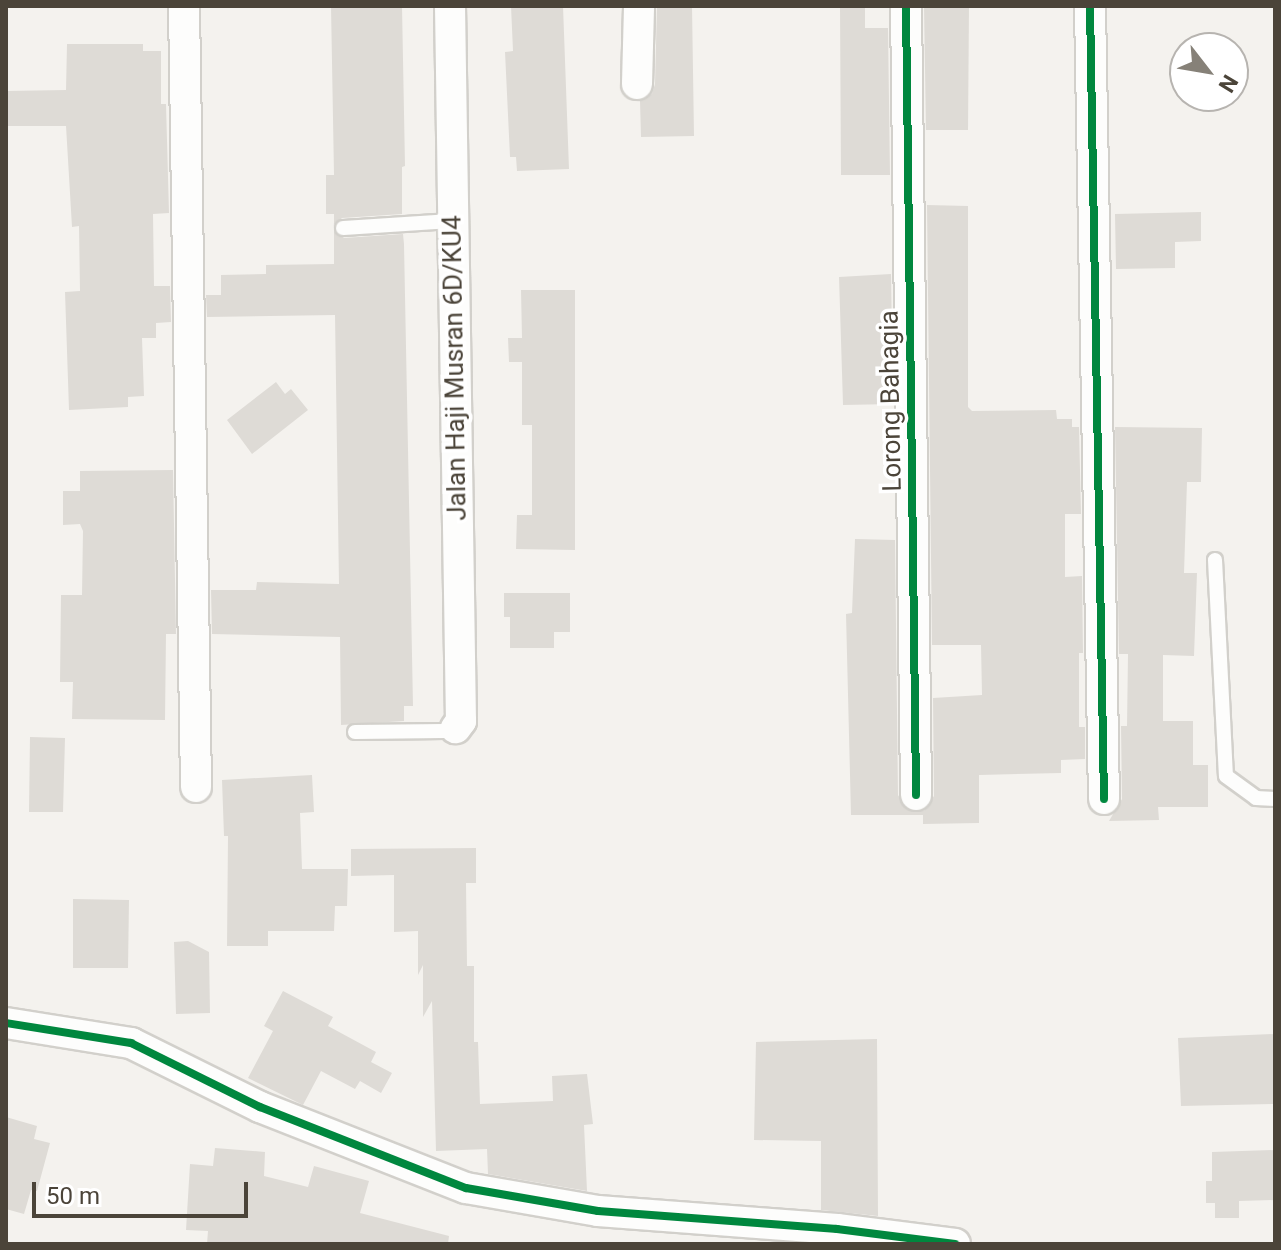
<!DOCTYPE html>
<style>
body{margin:0}
#map{position:relative;width:1281px;height:1250px;overflow:hidden;background:#f4f2ee;font-family:Roboto,sans-serif}
div>[style]{position:absolute}
[style*='--x']{left:calc(var(--x)*1px);top:calc(var(--y)*1px);width:calc(var(--w)*1px);rotate:calc(var(--a)*1deg)}
.building>*{inset:0;background:#dedbd6}
.roads{filter:drop-shadow(2px 0 #d2d0cb) drop-shadow(-2px 0 #d2d0cb) drop-shadow(0 2px #d2d0cb) drop-shadow(0 -2px #d2d0cb)}
.lane>*{height:14px;margin:-7px;padding:0 7px;transform-origin:7px;border-radius:7px;background:#fdfdfc}
.street>*{height:30px;margin:-15px;padding:0 15px;transform-origin:15px;border-radius:15px;background:#fdfdfc}
.cycleway>*{height:8px;margin:-4px;padding:0 4px;transform-origin:4px;border-radius:4px;background:#00873e}
span{translate:-50% -50%;white-space:nowrap;text-align:center;line-height:1.15;-webkit-text-stroke:7px #fff;paint-order:stroke}
.street-label{font-size:26px;color:#4b4439}
.frame{position:absolute;inset:0;border:8px solid #4b4439;pointer-events:none}
.north{position:absolute;left:1169px;top:32px;width:80px;height:80px;box-sizing:border-box;background:#fff;border:2px solid #b7b4b0;border-radius:50%;rotate:121deg;font-size:22px;font-weight:700;line-height:32px;text-align:center;color:#4b4439}
.north::after{content:'';display:block;margin:auto;width:28px;height:36px;background:#868178;clip-path:polygon(50% 0,100% 100%,50% 72%,0 100%)}
.scale{position:absolute;left:32px;top:1182px;width:216px;height:36px;box-sizing:border-box;border:4px solid #4b4439;border-top:0;padding-left:10px;font-size:24px;line-height:28px;white-space:nowrap;color:#4b4439;-webkit-text-stroke:6px #fff;paint-order:stroke}
</style>
<div id="map">
<div class="building">
<div style="clip-path:polygon(331px 6px,402px 6px,405px 166px,402px 167px,402px 214px,342px 218px,334px 225px,334px 214px,326px 214px,326px 175px,334px 175px)"></div>
<div style="clip-path:polygon(511px 6px,563px 6px,569px 169px,517px 171px,516px 157px,510px 157px,505px 52px,513px 51px)"></div>
<div style="clip-path:polygon(657px 6px,692px 6px,694px 136px,641px 137px,640px 101px,652px 94px,655px 84px)"></div>
<div style="clip-path:polygon(924px 6px,969px 6px,968px 130px,926px 130px)"></div>
<div style="clip-path:polygon(840px 7px,865px 7px,865px 28px,888px 28px,890px 175px,841px 175px)"></div>
<div style="clip-path:polygon(67px 44px,143px 44px,143px 51px,161px 51px,161px 104px,166px 104px,169px 213px,153px 214px,154px 286px,170px 286px,171px 322px,156px 323px,156px 338px,142px 338px,144px 396px,128px 397px,128px 407px,69px 410px,65px 292px,80px 291px,79px 226px,72px 227px,66px 126px,6px 126px,6px 91px,66px 90px)"></div>
<div style="clip-path:polygon(927px 205px,968px 206px,968px 407px,972px 411px,1056px 410px,1057px 419px,1072px 419px,1072px 427px,1079px 427px,1081px 514px,1065px 514px,1065px 577px,1082px 576px,1083px 653px,1079px 653px,1079px 727px,1085px 727px,1085px 759px,1061px 760px,1061px 773px,979px 775px,979px 823px,923px 824px,923px 815px,851px 815px,846px 614px,852px 613px,855px 539px,895px 540px,898px 795px,907px 810px,924px 811px,934px 796px,933px 698px,982px 695px,981px 645px,932px 645px)"></div>
<div style="clip-path:polygon(1201px 212px,1201px 241px,1175px 242px,1175px 268px,1116px 269px,1115px 214px)"></div>
<div style="clip-path:polygon(334px 231px,344px 238px,403px 234px,404px 244px,413px 706px,404px 706px,404px 721px,341px 725px,340px 637px,212px 634px,211px 590px,256px 590px,257px 582px,339px 584px,335px 315px,207px 317px,206px 295px,221px 295px,221px 275px,266px 274px,266px 265px,334px 264px)"></div>
<div style="clip-path:polygon(891px 274px,893px 404px,843px 405px,839px 277px)"></div>
<div style="clip-path:polygon(521px 290px,575px 290px,575px 550px,516px 549px,517px 515px,532px 515px,532px 425px,522px 425px,522px 362px,509px 362px,508px 338px,522px 338px)"></div>
<div style="clip-path:polygon(276px 382px,285px 394px,291px 389px,308px 410px,252px 454px,227px 420px)"></div>
<div style="clip-path:polygon(1115px 427px,1202px 428px,1201px 482px,1187px 482px,1184px 573px,1197px 573px,1194px 656px,1163px 655px,1163px 721px,1193px 721px,1193px 765px,1208px 765px,1208px 807px,1158px 807px,1159px 820px,1109px 821px,1122px 799px,1121px 726px,1127px 726px,1128px 654px,1119px 654px)"></div>
<div style="clip-path:polygon(173px 470px,176px 634px,166px 634px,165px 720px,72px 719px,73px 682px,60px 682px,61px 595px,82px 595px,83px 531px,80px 524px,63px 525px,63px 491px,80px 491px,80px 471px)"></div>
<div style="clip-path:polygon(504px 593px,570px 593px,570px 632px,554px 632px,554px 648px,510px 648px,510px 617px,504px 617px)"></div>
<div style="clip-path:polygon(30px 737px,65px 738px,63px 812px,29px 812px)"></div>
<div style="clip-path:polygon(312px 775px,314px 812px,300px 813px,302px 869px,348px 869px,347px 906px,335px 906px,334px 931px,268px 931px,268px 946px,227px 946px,228px 836px,224px 836px,222px 780px)"></div>
<div style="clip-path:polygon(476px 848px,476px 883px,466px 883px,467px 966px,474px 966px,474px 1042px,478px 1042px,480px 1104px,553px 1101px,552px 1076px,587px 1074px,593px 1124px,584px 1125px,587px 1191px,488px 1174px,487px 1149px,436px 1151px,432px 1001px,423px 1017px,423px 965px,418px 975px,418px 931px,394px 932px,394px 875px,351px 876px,351px 849px)"></div>
<div style="clip-path:polygon(73px 899px,129px 900px,128px 968px,73px 968px)"></div>
<div style="clip-path:polygon(188px 941px,209px 952px,210px 1013px,176px 1014px,174px 942px)"></div>
<div style="clip-path:polygon(283px 991px,333px 1017px,328px 1026px,376px 1052px,371px 1062px,392px 1073px,381px 1093px,360px 1081px,355px 1089px,321px 1071px,303px 1105px,248px 1078px,273px 1031px,264px 1026px)"></div>
<div style="clip-path:polygon(1275px 1034px,1275px 1104px,1181px 1106px,1178px 1038px)"></div>
<div style="clip-path:polygon(877px 1039px,878px 1216px,821px 1210px,821px 1141px,754px 1140px,756px 1042px)"></div>
<div style="clip-path:polygon(6px 1117px,37px 1126px,34px 1139px,50px 1143px,37px 1191px,31px 1190px,24px 1214px,6px 1209px)"></div>
<div style="clip-path:polygon(215px 1148px,265px 1152px,264px 1176px,308px 1187px,314px 1166px,369px 1181px,360px 1213px,449px 1236px,448px 1244px,207px 1244px,208px 1231px,186px 1230px,190px 1164px,213px 1166px)"></div>
<div style="clip-path:polygon(1275px 1150px,1275px 1200px,1239px 1201px,1239px 1218px,1215px 1218px,1215px 1203px,1206px 1203px,1206px 1181px,1212px 1181px,1212px 1152px)"></div>
</div>
<div class="roads">
<div class="lane">
<div style="--x:343;--y:228;--w:109;--a:-3.7"></div>
<div style="--x:1215;--y:560;--w:216;--a:87.1"></div>
<div style="--x:1226;--y:776;--w:37;--a:36"></div>
<div style="--x:1256;--y:798;--w:19;--a:3"></div>
<div style="--x:355;--y:732;--w:89;--a:-0.6"></div>
<div style="--x:444;--y:731;--w:12;--a:-14"></div>
</div>
<div class="street">
<div style="--x:184;--y:6;--w:781;--a:89.12"></div>
<div style="--x:450;--y:6;--w:715;--a:89.12"></div>
<div style="--x:461;--y:721;--w:9;--a:126"></div>
<div style="--x:906;--y:6;--w:789;--a:89.27"></div>
<div style="--x:1090;--y:6;--w:793;--a:88.99"></div>
<div style="--x:637;--y:84;--w:78;--a:-88.5"></div>
<div style="--x:6;--y:1023;--w:127;--a:9.1"></div>
<div style="--x:131;--y:1043;--w:144;--a:26.4"></div>
<div style="--x:260;--y:1107;--w:221;--a:21.5"></div>
<div style="--x:466;--y:1188;--w:134;--a:9.9"></div>
<div style="--x:598;--y:1211;--w:240;--a:4.3"></div>
<div style="--x:837;--y:1229;--w:119;--a:7.2"></div>
</div>
</div>
<div class="cycleway">
<div style="--x:906;--y:6;--w:789;--a:89.27"></div>
<div style="--x:1090;--y:6;--w:793;--a:88.99"></div>
<div style="--x:6;--y:1023;--w:127;--a:9.1"></div>
<div style="--x:131;--y:1043;--w:144;--a:26.4"></div>
<div style="--x:260;--y:1107;--w:221;--a:21.5"></div>
<div style="--x:466;--y:1188;--w:134;--a:9.9"></div>
<div style="--x:598;--y:1211;--w:240;--a:4.3"></div>
<div style="--x:837;--y:1229;--w:119;--a:7.2"></div>
</div>
<div class="street-label">
<span style="left:455px;top:368px;rotate:-91deg">Jalan Haji Musran 6D/KU4</span>
<span style="left:891px;top:401px;rotate:-91deg">Lorong Bahagia</span>
</div>
<div class="frame"></div>
<div class="north">N</div>
<div class="scale">50 m</div>
</div>
